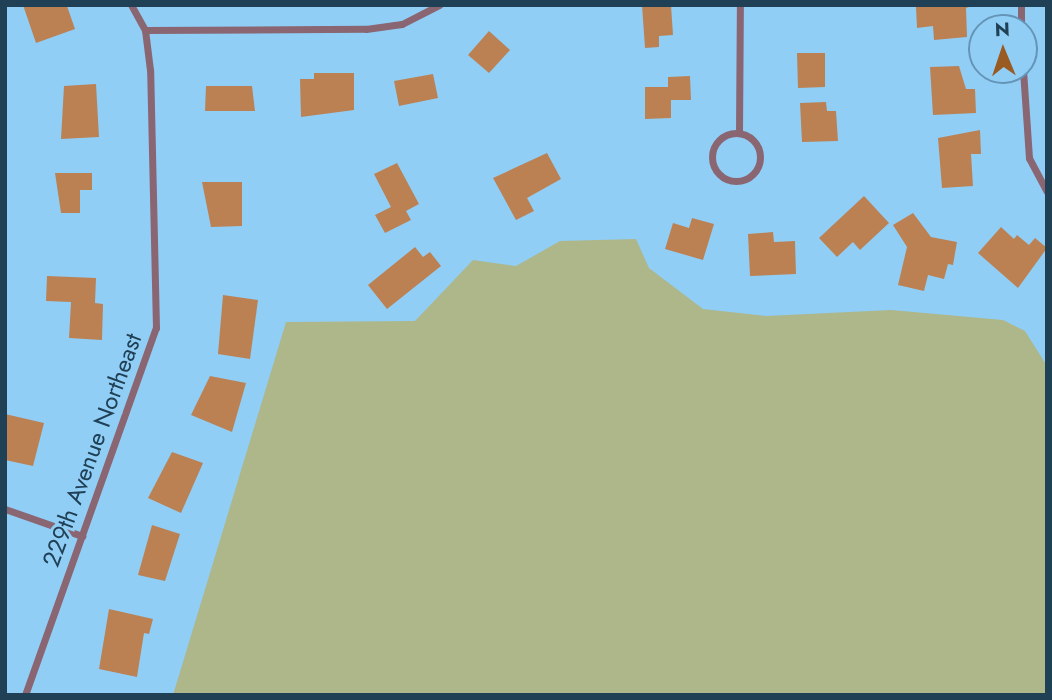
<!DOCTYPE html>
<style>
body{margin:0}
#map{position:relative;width:1052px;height:700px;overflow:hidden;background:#91cef6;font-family:Jost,sans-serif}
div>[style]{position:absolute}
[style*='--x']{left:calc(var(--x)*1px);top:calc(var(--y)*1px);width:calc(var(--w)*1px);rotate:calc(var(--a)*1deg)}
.green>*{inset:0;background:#adb78a}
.building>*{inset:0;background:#bb8153}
.minor>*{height:7px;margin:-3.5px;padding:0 3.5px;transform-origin:3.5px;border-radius:3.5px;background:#896671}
.minor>.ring{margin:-3.5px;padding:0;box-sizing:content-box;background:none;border:7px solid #896671;border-radius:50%}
span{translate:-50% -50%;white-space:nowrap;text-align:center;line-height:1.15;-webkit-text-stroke:6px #91cef6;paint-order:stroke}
.street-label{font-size:24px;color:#204055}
.frame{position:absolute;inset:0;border:7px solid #204055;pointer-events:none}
.north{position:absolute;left:968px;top:14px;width:70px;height:70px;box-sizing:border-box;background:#91cef6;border:2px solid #6495b6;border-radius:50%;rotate:358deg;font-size:19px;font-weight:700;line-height:28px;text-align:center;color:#204055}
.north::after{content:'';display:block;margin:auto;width:24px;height:32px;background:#9a5b23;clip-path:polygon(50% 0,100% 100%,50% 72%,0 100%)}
</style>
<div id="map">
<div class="green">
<div style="clip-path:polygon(636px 239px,649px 268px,703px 309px,766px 316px,891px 310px,1003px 320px,1025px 331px,1047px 366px,1047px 695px,173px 695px,286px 322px,415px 321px,473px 260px,516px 266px,560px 241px)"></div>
</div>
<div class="building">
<div style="clip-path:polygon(23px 5px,67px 6px,75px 29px,36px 43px)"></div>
<div style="clip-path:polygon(642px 5px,671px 5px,673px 35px,659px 36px,659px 47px,645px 48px)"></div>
<div style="clip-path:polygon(975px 5px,966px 8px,967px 37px,934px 40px,933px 26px,917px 28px,916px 7px)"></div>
<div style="clip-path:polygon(489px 31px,510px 50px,489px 73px,468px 55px)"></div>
<div style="clip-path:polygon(797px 53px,825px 53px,825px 87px,798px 88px)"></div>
<div style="clip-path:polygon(959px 66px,966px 89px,975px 89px,976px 113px,933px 115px,930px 67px)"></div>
<div style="clip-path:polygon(314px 73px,354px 73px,354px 110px,301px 117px,300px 79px,314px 79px)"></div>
<div style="clip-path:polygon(433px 74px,438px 98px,399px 106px,394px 81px)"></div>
<div style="clip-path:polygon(690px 76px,691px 100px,671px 100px,671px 118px,645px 119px,645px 87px,668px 87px,668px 77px)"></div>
<div style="clip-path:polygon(96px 84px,99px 137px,61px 139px,64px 86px)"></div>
<div style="clip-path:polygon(206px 86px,252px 86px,255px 111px,205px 111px)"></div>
<div style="clip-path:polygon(826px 102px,827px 111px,836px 111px,838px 141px,802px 142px,800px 103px)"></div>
<div style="clip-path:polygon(980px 130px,981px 154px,971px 154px,973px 186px,942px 188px,938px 138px)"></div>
<div style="clip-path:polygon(547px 153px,561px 179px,527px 198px,534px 211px,516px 220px,493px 178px)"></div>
<div style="clip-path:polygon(397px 163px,419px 204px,406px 211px,411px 220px,385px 233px,375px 215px,391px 207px,374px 174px)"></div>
<div style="clip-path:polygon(55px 173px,92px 173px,92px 190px,80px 190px,80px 213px,61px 213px)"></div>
<div style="clip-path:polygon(202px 182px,242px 182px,242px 226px,211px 227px)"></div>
<div style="clip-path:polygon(864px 196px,889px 223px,860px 250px,853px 242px,837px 257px,819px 238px)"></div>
<div style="clip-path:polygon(913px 213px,931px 237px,957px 242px,953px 265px,948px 264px,944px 279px,928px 275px,924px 291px,898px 285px,907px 247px,893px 225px)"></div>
<div style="clip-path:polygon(692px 218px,714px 224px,703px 260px,665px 249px,673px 223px,689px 228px)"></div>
<div style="clip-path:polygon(1001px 227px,1014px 239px,1017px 235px,1029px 245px,1035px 238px,1047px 248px,1018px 288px,978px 253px)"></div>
<div style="clip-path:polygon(773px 232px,774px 242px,795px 241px,796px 274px,750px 276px,748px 234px)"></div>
<div style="clip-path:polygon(415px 247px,423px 257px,430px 252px,441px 266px,387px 309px,368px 285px)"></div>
<div style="clip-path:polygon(47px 276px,96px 278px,95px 303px,103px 304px,102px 340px,69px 338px,71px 302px,46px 301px)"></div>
<div style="clip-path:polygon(223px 295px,258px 300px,250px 359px,218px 354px)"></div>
<div style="clip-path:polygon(210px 376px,246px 383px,232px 432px,191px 415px)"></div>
<div style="clip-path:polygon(5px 414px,44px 423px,33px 466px,5px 460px)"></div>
<div style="clip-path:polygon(172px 452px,203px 463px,181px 513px,148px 498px)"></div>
<div style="clip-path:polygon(152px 525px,180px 534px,165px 581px,138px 575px)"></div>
<div style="clip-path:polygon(109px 609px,153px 619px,149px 634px,144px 633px,137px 677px,99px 669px)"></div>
</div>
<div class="minor">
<div style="--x:1021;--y:5;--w:23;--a:90"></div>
<div style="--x:145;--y:30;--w:221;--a:-0.3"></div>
<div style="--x:366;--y:29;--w:36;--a:-8"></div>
<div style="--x:402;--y:24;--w:42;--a:-27.2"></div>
<div style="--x:1023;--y:70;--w:88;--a:86.1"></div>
<div style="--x:1029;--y:158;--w:38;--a:62"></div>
<div style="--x:739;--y:133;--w:128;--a:-89.6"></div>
<div class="ring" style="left:712px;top:133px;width:41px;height:41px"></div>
<div style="--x:5;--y:509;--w:82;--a:19.3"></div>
<div style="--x:25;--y:695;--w:390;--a:-70.4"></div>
<div style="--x:156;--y:328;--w:258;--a:-91.3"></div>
<div style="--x:150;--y:70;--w:40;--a:-97.1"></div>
<div style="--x:145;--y:30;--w:29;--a:-119"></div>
</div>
<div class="street-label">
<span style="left:92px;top:450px;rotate:-70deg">229th Avenue Northeast</span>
</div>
<div class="frame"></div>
<div class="north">N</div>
</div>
